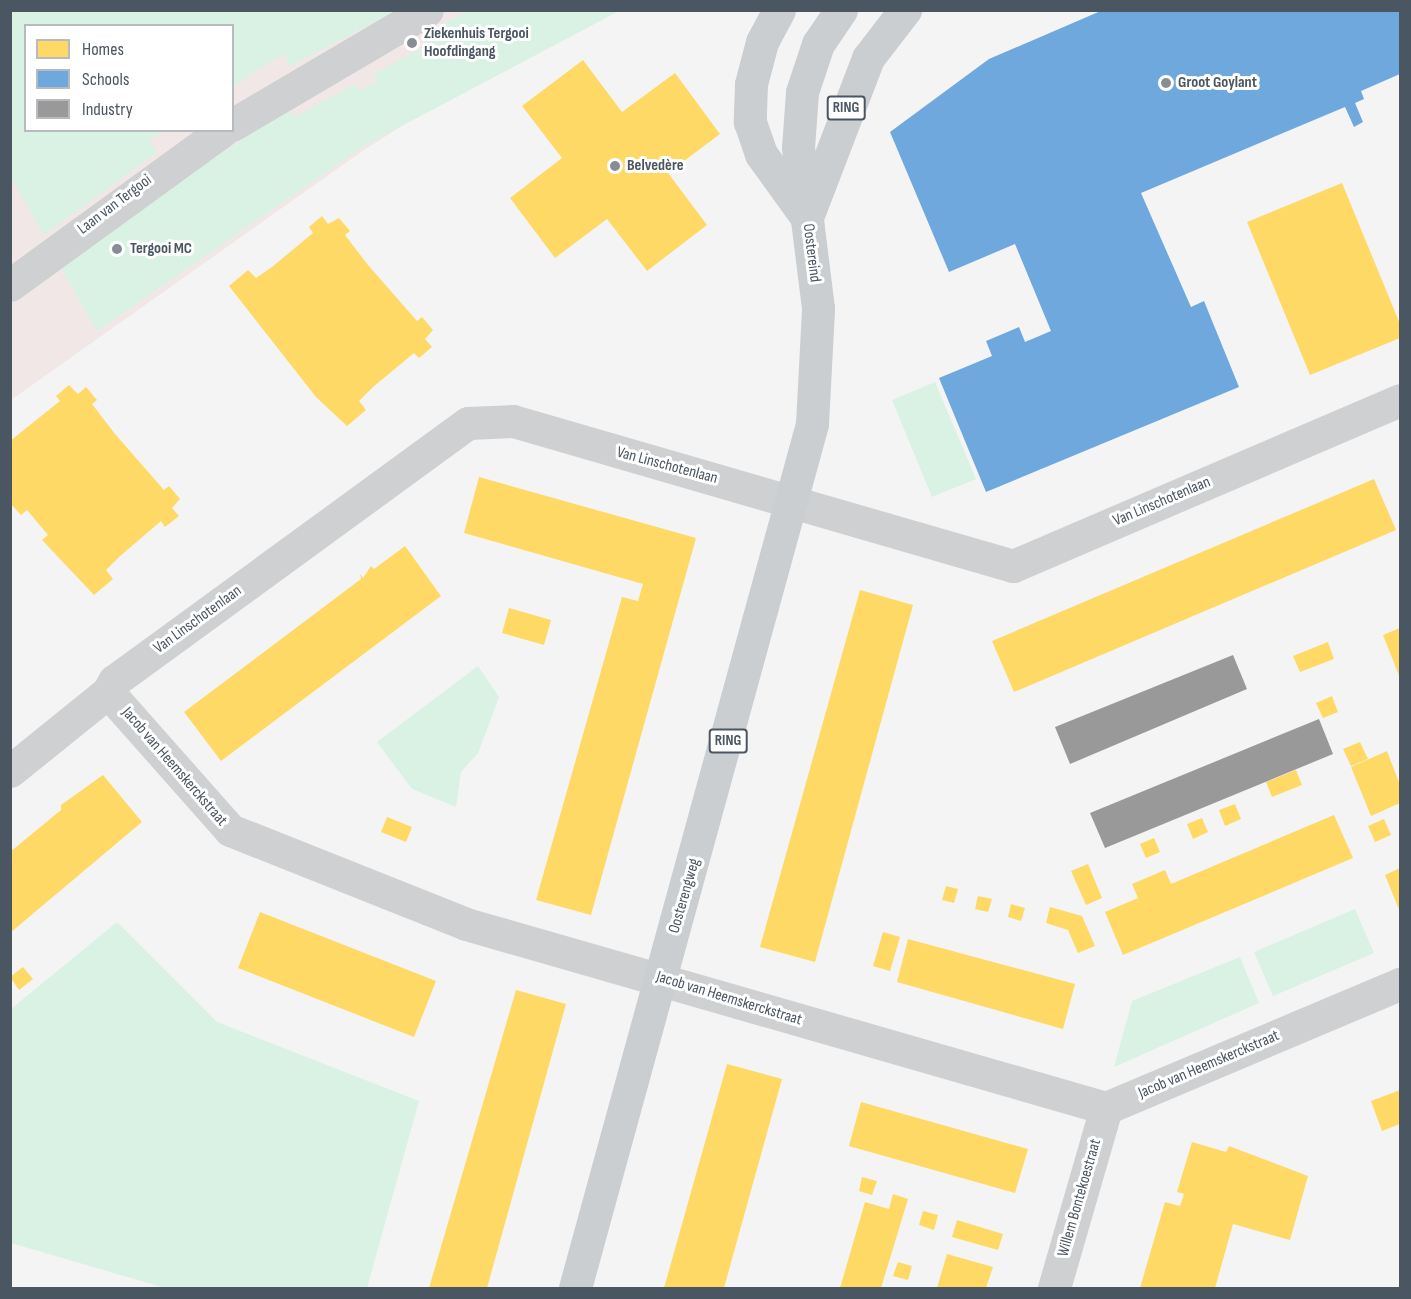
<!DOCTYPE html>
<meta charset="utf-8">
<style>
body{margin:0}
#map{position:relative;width:1411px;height:1299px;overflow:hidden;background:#f4f4f4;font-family:"Sofia Sans Condensed",sans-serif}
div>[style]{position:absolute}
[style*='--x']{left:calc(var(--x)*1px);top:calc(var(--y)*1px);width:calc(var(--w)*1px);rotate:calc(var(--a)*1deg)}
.medical>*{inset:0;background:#f1e7e6}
.green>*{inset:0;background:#d9f2e3}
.homes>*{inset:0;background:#ffd966}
.schools>*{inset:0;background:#6fa8dc}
.industry>*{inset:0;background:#999}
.minor>*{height:33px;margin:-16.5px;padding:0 16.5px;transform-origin:16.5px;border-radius:16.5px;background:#ced0d2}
.tertiary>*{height:33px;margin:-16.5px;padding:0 16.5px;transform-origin:16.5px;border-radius:16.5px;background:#ced0d2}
.primary>*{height:33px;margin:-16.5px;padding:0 16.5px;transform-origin:16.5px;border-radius:16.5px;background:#caced1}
.dots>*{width:16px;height:16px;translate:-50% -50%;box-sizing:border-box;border:3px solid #fff;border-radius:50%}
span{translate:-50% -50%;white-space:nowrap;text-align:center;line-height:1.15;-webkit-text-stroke:6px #fff;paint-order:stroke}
.shield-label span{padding:2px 4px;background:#fff;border:2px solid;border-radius:4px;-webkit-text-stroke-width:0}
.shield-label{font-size:15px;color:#4a5661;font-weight:700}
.poi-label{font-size:16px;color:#4a5661;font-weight:700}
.left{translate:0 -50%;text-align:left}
.street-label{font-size:16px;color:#4a5661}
.frame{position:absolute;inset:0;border:12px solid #4a5661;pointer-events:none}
.legend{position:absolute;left:24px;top:24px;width:210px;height:108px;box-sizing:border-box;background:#fff;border:2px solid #b7bbc0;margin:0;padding:8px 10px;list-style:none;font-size:18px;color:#4a5661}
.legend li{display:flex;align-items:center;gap:12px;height:30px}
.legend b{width:30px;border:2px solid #b7bbc0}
</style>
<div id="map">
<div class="medical">
<div style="clip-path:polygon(evenodd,11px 11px,581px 11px,361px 152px,11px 400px,11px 11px,26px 26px,232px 26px,232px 130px,26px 130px,26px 26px)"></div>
</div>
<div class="green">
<div style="clip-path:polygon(10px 11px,396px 11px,290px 66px,283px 54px,233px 86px,232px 26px,26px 26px,26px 130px,164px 131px,149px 140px,157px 152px,44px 235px,11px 177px)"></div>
<div style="clip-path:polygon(468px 11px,619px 11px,362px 147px,97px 331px,61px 268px,187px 175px,289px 110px,293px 118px,355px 84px,359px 91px,377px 82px,374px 74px,428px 45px,423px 35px)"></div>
<div style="clip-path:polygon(935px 382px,976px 479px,932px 497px,892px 400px)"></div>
<div style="clip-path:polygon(478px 666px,499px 697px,478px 753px,461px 772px,456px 807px,412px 789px,377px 742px)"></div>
<div style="clip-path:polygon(1355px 909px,1374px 953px,1273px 996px,1254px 952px)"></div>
<div style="clip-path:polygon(117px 922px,217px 1022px,419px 1101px,367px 1288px,165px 1288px,11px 1243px,11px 1009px)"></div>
<div style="clip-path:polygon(1240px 957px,1259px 1003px,1114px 1067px,1132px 1001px)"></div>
</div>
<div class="homes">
<div style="clip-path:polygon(583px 60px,622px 112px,675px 73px,720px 134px,668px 173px,707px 225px,647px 271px,607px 219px,555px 258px,510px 198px,562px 158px,522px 106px)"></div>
<div style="clip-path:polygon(1342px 183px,1400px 324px,1400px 338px,1310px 375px,1247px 222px)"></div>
<div style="clip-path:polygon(322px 216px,328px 224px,339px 218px,350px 231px,345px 235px,368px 265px,417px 321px,422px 317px,433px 330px,425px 339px,432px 347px,419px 358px,414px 353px,373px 387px,359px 401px,366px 410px,347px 426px,316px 397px,229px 286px,248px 270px,256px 278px,272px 267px,313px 233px,309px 227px)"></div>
<div style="clip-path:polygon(69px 385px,78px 394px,86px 387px,97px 400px,92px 404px,115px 434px,164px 490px,169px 486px,180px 499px,172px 508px,179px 516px,165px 527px,161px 521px,119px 557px,106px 570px,113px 579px,94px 595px,42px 540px,48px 535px,27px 510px,21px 515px,10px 503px,10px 441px,60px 401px,56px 396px)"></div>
<div style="clip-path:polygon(479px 477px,696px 538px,591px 915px,536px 900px,622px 597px,638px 601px,643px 584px,464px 533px)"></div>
<div style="clip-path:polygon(1374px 479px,1396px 530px,1014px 692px,992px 641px)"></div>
<div style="clip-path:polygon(405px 546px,441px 596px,221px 761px,184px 712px,361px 579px,360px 574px,363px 578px,371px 566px,374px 569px)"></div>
<div style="clip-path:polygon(860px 590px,913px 605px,815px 962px,760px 947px)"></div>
<div style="clip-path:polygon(509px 608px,551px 620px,544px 645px,502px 633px)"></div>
<div style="clip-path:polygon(1400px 628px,1400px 678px,1383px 635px)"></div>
<div style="clip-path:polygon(1328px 642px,1334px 659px,1300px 672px,1293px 656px)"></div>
<div style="clip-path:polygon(1332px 696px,1338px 712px,1323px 718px,1316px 703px)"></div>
<div style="clip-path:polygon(1360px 742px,1368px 759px,1351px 766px,1343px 749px)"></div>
<div style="clip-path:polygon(1387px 751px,1400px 785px,1400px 803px,1371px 816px,1351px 767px)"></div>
<div style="clip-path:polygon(1296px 770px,1302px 785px,1272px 797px,1266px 782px)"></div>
<div style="clip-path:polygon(103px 775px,142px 822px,10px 933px,10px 852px,61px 810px,61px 805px)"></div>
<div style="clip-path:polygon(1235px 804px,1241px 819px,1225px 826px,1219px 810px)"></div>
<div style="clip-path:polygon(1334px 815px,1353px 858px,1123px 955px,1105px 912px,1138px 898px,1132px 884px,1165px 870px,1171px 884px)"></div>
<div style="clip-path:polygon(387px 817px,412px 827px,406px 842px,381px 832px)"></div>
<div style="clip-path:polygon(1202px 818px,1208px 832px,1193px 839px,1187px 824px)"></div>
<div style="clip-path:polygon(1384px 819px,1391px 835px,1375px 842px,1368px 826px)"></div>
<div style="clip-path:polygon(1154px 838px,1160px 852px,1146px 858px,1140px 844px)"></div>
<div style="clip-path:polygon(1088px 864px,1102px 898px,1086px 905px,1071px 871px)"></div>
<div style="clip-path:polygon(1400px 868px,1400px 912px,1385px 875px)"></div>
<div style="clip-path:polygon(946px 886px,958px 889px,954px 903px,942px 900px)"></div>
<div style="clip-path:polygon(978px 896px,992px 899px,988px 912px,975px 909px)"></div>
<div style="clip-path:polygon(1011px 904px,1025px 908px,1021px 921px,1008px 917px)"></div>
<div style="clip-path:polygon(1050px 907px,1082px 916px,1095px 946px,1078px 953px,1068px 930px,1046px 923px)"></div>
<div style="clip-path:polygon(260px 912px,436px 981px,414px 1037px,238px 968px)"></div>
<div style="clip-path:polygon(883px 932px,900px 937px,890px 971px,873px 966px)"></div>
<div style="clip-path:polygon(908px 939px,1075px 984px,1063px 1029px,897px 982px)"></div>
<div style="clip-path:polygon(23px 967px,33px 979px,19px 990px,10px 977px)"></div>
<div style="clip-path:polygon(516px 990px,566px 1004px,487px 1288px,429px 1288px)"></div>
<div style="clip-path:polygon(727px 1064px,782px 1079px,732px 1259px,724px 1288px,664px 1288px)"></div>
<div style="clip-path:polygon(1400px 1090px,1400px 1124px,1382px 1131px,1371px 1101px)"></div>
<div style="clip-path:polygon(861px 1102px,1028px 1149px,1015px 1193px,849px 1146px)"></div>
<div style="clip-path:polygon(1192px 1142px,1226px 1152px,1229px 1146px,1308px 1176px,1290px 1240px,1233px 1224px,1215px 1288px,1140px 1288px,1165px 1202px,1180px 1206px,1184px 1194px,1177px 1192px)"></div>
<div style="clip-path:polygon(862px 1177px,877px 1181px,872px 1195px,859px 1191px)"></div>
<div style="clip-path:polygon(893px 1194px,908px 1199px,881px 1288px,840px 1288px,865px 1202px,889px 1209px)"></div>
<div style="clip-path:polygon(923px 1211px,938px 1215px,934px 1230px,919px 1225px)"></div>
<div style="clip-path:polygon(957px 1220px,1003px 1234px,998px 1250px,952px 1237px)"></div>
<div style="clip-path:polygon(947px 1254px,993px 1267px,986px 1288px,937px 1288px)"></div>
<div style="clip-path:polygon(898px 1262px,912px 1266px,908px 1280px,893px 1276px)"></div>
</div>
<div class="schools">
<div style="clip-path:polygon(1103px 10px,1400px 10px,1400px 74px,1361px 91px,1364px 99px,1355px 103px,1363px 122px,1354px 127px,1345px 107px,1141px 193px,1191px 307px,1204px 301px,1239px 387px,986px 492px,939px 378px,992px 356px,986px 341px,1019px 327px,1025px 342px,1051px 331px,1015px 244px,949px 272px,890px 132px,989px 59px)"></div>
</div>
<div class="industry">
<div style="clip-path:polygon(1233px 655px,1247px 689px,1070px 764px,1055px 727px)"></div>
<div style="clip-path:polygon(1319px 719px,1333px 754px,1105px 848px,1090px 813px)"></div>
</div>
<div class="minor">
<div style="--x:108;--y:692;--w:184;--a:48.5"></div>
<div style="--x:230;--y:830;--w:254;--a:21.7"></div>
<div style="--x:466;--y:924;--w:666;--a:16.04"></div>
<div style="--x:1106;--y:1108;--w:319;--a:-22.9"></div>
<div style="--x:10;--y:771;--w:126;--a:-38.9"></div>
<div style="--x:108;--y:692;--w:13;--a:-61"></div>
<div style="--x:114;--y:681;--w:438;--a:-36.1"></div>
<div style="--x:468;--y:423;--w:45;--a:-2.5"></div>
<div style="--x:513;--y:421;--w:521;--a:16.17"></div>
<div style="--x:1013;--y:566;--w:421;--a:-23.2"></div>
<div style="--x:1054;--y:1288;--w:187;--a:-73.9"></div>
</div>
<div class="tertiary">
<div style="--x:232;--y:125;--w:226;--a:-30.5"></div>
<div style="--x:10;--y:285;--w:263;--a:-36"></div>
</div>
<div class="primary">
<div style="--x:779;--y:10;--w:36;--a:118"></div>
<div style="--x:762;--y:42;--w:43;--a:104.7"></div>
<div style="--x:751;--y:84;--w:38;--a:92"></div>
<div style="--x:750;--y:122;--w:34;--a:71"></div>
<div style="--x:761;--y:154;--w:75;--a:54.2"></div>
<div style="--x:809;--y:212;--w:165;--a:-69"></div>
<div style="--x:868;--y:58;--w:61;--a:-52.4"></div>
<div style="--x:575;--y:1288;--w:896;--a:-74.66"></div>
<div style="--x:812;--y:424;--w:116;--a:-87"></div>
<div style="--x:818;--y:308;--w:161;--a:-97.1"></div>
<div style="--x:798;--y:148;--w:56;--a:-85.9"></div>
<div style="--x:802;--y:92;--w:51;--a:-71.6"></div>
<div style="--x:818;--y:44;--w:41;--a:-55.9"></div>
</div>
<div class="dots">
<div style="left:412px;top:43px;background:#868d94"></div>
<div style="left:1166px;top:83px;background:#868d94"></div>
<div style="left:615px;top:166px;background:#868d94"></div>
<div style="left:117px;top:249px;background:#868d94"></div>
</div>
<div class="shield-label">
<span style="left:846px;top:108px">RING</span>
<span style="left:728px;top:741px">RING</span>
</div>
<div class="poi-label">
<span class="left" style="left:424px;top:43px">Ziekenhuis Tergooi<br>Hoofdingang</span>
<span class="left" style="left:1178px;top:83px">Groot Goylant</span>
<span class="left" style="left:627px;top:166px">Belvedère</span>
<span class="left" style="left:130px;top:249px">Tergooi MC</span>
</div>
<div class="street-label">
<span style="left:115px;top:205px;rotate:-37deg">Laan van Tergooi</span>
<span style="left:811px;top:253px;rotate:83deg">Oostereind</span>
<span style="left:667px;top:466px;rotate:15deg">Van Linschotenlaan</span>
<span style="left:1162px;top:502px;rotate:-23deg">Van Linschotenlaan</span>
<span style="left:198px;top:620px;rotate:-36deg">Van Linschotenlaan</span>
<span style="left:174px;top:767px;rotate:49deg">Jacob van Heemskerckstraat</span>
<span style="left:685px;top:896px;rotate:-74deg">Oosterengweg</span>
<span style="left:729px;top:999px;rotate:17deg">Jacob van Heemskerckstraat</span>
<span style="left:1209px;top:1065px;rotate:-23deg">Jacob van Heemskerckstraat</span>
<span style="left:1080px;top:1198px;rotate:-74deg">Willem Bontekoestraat</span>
</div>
<div class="frame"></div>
<ul class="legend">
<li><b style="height:16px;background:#ffd966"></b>Homes</li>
<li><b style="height:16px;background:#6fa8dc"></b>Schools</li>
<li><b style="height:16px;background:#999"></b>Industry</li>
</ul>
</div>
